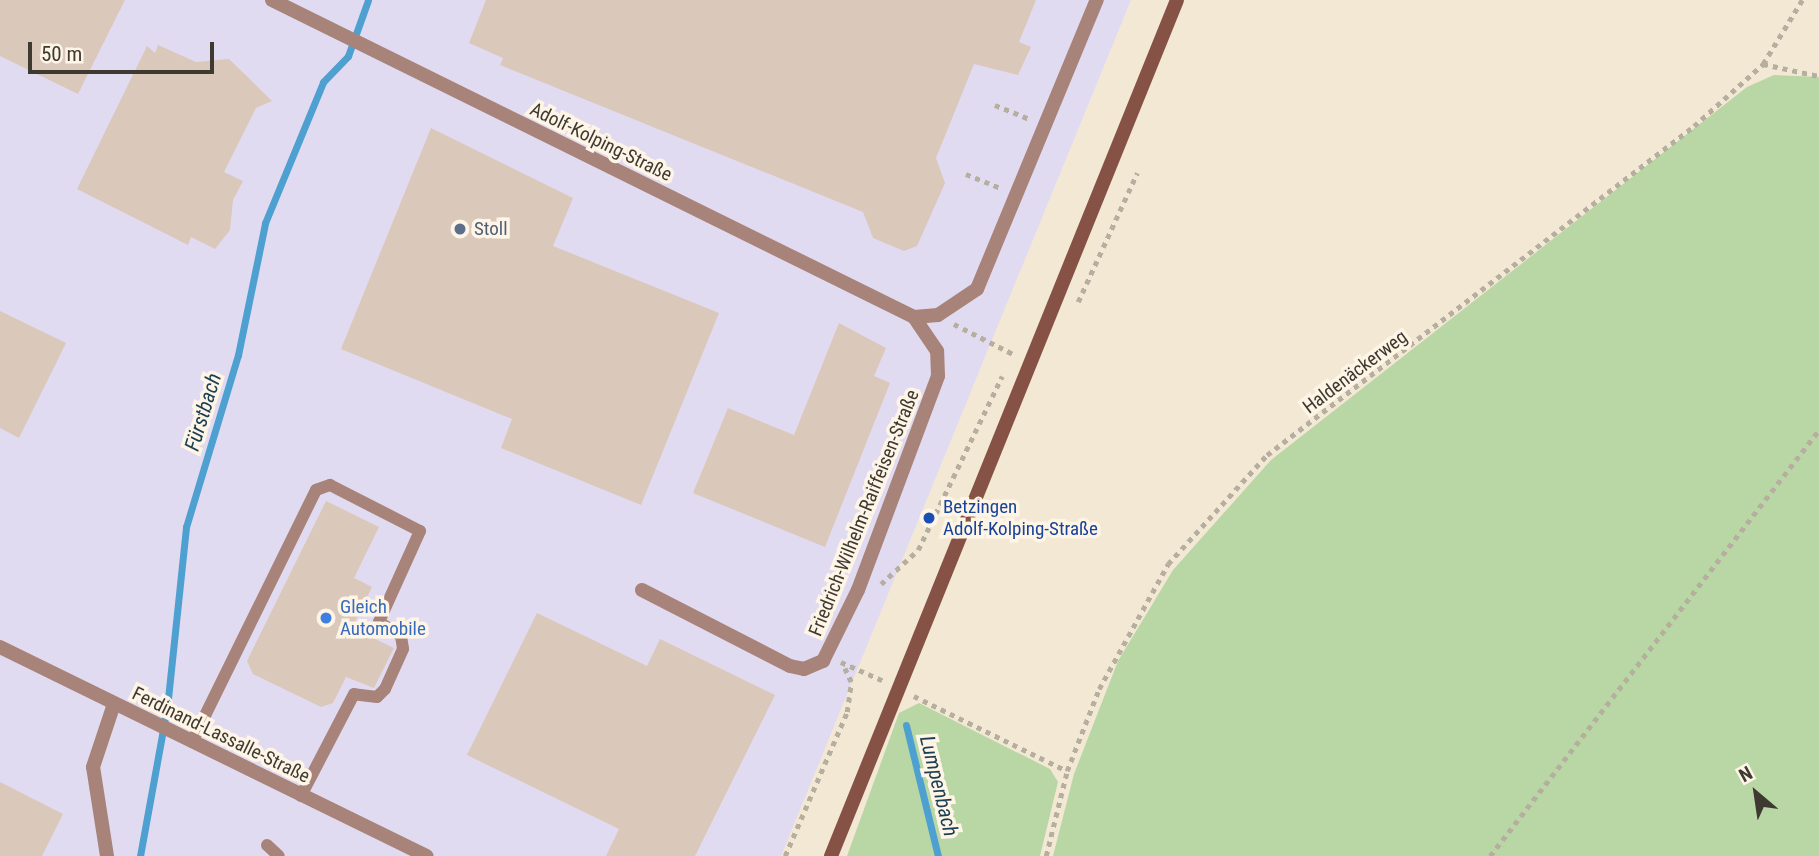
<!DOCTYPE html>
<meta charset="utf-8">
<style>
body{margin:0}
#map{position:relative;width:1819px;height:856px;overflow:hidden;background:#f2e8d4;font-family:"Roboto Condensed",sans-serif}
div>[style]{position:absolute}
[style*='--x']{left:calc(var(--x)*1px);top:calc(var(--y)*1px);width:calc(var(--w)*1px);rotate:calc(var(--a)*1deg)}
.industrial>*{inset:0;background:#e1dbf1}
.green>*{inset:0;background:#b9d6a5}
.stream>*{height:7px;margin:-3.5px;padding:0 3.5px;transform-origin:3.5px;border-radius:3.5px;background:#4da0d0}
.building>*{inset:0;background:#dac8ba}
.path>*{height:4.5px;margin-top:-2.25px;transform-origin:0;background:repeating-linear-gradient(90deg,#b6ae9e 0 5px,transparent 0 10px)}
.lane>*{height:12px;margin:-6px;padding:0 6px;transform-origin:6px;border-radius:6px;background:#a88379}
.street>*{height:14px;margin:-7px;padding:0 7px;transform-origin:7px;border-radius:7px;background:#a88379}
.secondary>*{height:14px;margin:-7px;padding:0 7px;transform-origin:7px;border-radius:7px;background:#865245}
.dots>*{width:19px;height:19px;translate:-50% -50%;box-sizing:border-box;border:4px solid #fef5e6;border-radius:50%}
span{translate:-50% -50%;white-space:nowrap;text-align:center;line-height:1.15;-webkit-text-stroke:7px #fef5e6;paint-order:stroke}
.street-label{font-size:19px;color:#3e3a32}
.service-label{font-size:19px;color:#4e5e75}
.left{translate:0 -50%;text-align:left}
.transit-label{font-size:19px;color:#164399}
.shop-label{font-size:19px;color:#366cbe}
.water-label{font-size:21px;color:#1a3e53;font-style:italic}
.north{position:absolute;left:1721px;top:758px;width:70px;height:70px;-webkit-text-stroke:5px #fef5e6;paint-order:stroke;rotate:331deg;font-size:19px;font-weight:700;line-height:28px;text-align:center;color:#3e3a32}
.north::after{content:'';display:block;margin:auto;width:24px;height:32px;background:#3e3a32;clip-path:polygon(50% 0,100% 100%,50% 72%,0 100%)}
.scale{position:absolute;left:28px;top:42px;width:186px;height:32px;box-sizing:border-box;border:4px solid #3e3a32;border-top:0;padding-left:9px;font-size:21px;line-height:24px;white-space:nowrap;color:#3e3a32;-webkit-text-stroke:5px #fef5e6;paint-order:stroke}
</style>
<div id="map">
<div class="industrial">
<div style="clip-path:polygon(0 0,1131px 0,781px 856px,0 856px)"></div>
</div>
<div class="green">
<div style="clip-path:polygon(1774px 75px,1819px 77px,1819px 856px,1053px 856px,1074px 774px,1118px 661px,1173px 570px,1271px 460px,1747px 87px)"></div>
<div style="clip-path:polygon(919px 703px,1050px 769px,1058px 782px,1040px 856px,847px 856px,899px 713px)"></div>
</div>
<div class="stream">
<div style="--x:906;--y:725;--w:135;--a:76.3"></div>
<div style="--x:140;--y:856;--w:150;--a:-79.7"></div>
<div style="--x:167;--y:708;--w:182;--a:-84"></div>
<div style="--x:186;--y:527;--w:180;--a:-73.2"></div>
<div style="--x:238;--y:355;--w:135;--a:-78.4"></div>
<div style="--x:265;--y:223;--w:152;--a:-67.6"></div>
<div style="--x:323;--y:82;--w:36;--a:-46"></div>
<div style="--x:348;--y:56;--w:59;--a:-70.3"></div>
</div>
<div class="building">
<div style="clip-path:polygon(0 0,125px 0,78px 94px,0 56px)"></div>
<div style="clip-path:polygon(486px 0,1036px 0,1019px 42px,1031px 47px,1018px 75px,974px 64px,936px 158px,945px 183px,917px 246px,904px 251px,873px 238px,863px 212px,500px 65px,503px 58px,469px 43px)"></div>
<div style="clip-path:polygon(158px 45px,196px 62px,229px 59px,272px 101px,256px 108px,224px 172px,243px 181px,233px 200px,230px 230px,215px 249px,191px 237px,188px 245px,77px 189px,147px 46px,155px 53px)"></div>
<div style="clip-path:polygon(431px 128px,573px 198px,553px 246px,719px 313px,641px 505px,501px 448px,512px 419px,341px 349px)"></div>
<div style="clip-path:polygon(0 311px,66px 343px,19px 438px,0 428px)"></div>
<div style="clip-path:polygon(839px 323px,886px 348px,874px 376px,890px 383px,825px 547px,693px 493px,728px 408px,794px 435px)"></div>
<div style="clip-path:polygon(326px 501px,379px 527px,354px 578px,372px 587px,352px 628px,394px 648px,374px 688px,346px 677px,333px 703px,321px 707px,253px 674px,247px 661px)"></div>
<div style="clip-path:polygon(537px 613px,647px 666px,660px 639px,775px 695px,695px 856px,606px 856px,619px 829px,467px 755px)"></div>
<div style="clip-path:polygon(0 782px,63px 814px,42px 856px,0 856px)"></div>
</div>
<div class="path">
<div style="--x:1763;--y:64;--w:57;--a:12.1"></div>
<div style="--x:995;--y:105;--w:37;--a:22"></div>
<div style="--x:966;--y:174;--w:38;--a:22"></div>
<div style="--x:1078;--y:302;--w:142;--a:-65.4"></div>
<div style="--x:954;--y:324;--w:68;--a:26.9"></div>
<div style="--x:881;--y:584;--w:50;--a:-42.6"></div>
<div style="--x:918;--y:550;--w:193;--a:-64.2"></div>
<div style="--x:841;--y:662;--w:47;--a:23.8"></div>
<div style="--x:914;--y:696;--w:170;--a:26.1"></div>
<div style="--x:785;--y:856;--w:157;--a:-66.7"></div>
<div style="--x:847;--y:712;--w:30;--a:-82"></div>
<div style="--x:851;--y:682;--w:21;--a:-115"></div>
<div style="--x:1046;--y:856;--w:88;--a:-76.1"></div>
<div style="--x:1067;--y:771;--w:88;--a:-68.7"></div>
<div style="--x:1099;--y:689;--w:143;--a:-61.1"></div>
<div style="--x:1168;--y:564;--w:147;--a:-47.8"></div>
<div style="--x:1267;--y:455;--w:539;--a:-37.61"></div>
<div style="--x:1694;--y:126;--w:93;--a:-41.9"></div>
<div style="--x:1763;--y:64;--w:75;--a:-58.6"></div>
<div style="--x:1490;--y:856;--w:538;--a:-52.32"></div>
</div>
<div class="lane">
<div style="--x:192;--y:742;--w:281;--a:-63.8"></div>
<div style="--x:316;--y:490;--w:15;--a:-20"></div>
<div style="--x:330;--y:485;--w:101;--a:27.1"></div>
<div style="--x:420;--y:531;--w:100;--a:114.3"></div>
<div style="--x:379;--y:622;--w:26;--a:32"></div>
<div style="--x:401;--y:636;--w:13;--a:81"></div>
<div style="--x:403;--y:649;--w:44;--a:114.2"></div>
<div style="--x:385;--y:689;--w:11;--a:135"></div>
<div style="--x:377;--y:697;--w:23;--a:-173"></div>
<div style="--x:354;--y:694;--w:115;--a:117.5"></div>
<div style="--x:267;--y:845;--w:16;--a:43"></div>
</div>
<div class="street">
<div style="--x:272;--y:0;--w:716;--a:26.28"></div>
<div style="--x:642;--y:590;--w:166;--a:27.2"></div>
<div style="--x:790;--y:666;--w:14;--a:12"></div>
<div style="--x:804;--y:669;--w:21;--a:-23"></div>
<div style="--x:823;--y:661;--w:79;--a:-63.8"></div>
<div style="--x:858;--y:590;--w:228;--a:-69.5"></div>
<div style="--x:938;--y:376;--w:25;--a:-92"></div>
<div style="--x:937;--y:351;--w:41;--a:-124.1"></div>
<div style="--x:914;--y:317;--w:24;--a:-5"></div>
<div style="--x:938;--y:315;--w:47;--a:-33.7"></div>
<div style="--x:977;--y:289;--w:313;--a:-67.5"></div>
<div style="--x:0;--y:647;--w:475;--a:26.1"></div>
<div style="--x:107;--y:856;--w:90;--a:-98.9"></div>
<div style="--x:93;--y:767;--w:66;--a:-71.6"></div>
</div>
<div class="secondary">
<div style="--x:831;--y:856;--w:923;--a:-67.99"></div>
</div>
<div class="dots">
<div style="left:460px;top:229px;background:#5c6f8a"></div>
<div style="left:929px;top:518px;background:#1a4fb4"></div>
<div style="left:326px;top:618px;background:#3f7fe0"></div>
</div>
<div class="street-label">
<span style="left:601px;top:142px;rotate:26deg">Adolf-Kolping-Straße</span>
<span style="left:1355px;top:372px;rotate:-37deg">Haldenäckerweg</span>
<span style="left:864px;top:513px;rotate:-68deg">Friedrich-Wilhelm-Raiffeisen-Straße</span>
<span style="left:221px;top:735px;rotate:26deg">Ferdinand-Lassalle-Straße</span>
</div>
<div class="service-label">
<span class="left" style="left:474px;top:229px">Stoll</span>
</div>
<div class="transit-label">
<span class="left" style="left:943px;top:518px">Betzingen<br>Adolf-Kolping-Straße</span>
</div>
<div class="shop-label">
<span class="left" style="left:340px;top:618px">Gleich<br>Automobile</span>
</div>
<div class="water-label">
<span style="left:203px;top:412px;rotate:-73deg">Fürstbach</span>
<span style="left:939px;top:786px;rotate:76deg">Lumpenbach</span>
</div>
<div class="north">N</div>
<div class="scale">50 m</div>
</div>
